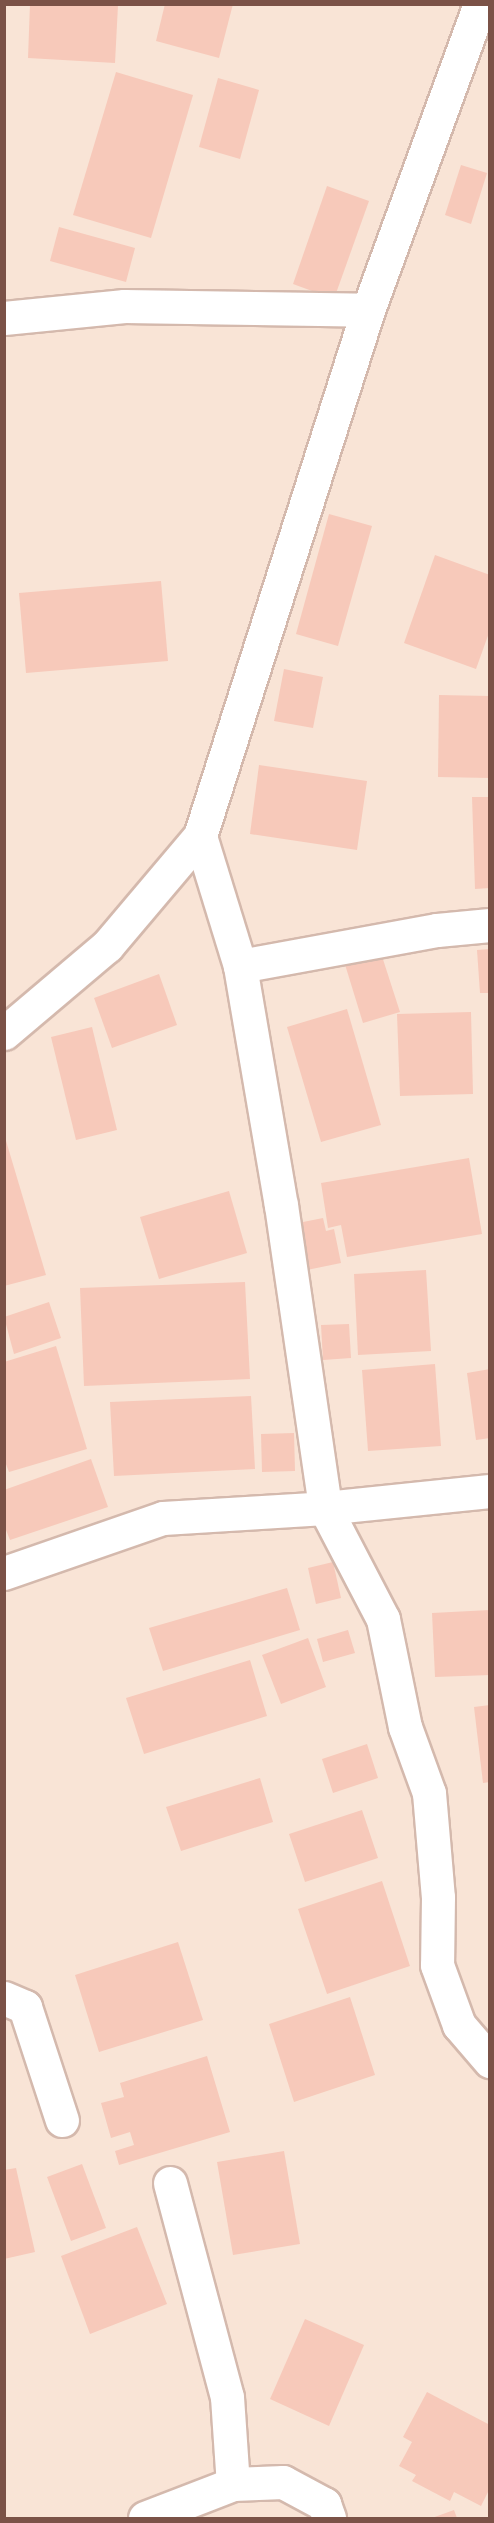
<!DOCTYPE html>
<style>
body{margin:0}
#map{position:relative;width:494px;height:2523px;overflow:hidden;background:#fef1e6;font-family:Cabin,sans-serif}
div>[style]{position:absolute}
[style*='--x']{left:calc(var(--x)*1px);top:calc(var(--y)*1px);width:calc(var(--w)*1px);rotate:calc(var(--a)*1deg)}
.residential>*{inset:0;background:#f9e4d6}
.building>*{inset:0;background:#f7c9ba}
.roads{filter:drop-shadow(2px 0 #d4b9ad) drop-shadow(-2px 0 #d4b9ad) drop-shadow(0 2px #d4b9ad) drop-shadow(0 -2px #d4b9ad)}
.minor>*{height:33px;margin:-16.5px;padding:0 16.5px;transform-origin:16.5px;border-radius:16.5px;background:#fff}
span{translate:-50% -50%;white-space:nowrap;text-align:center;line-height:1.15;-webkit-text-stroke:5px #fff6ee;paint-order:stroke}
.frame{position:absolute;inset:0;border:6px solid #7b5247;pointer-events:none}
</style>
<div id="map">
<div class="residential">
<div style="clip-path:polygon(5px 5px,489px 5px,489px 2518px,5px 2518px)"></div>
</div>
<div class="building">
<div style="clip-path:polygon(30px 4px,118px 5px,115px 63px,28px 58px)"></div>
<div style="clip-path:polygon(165px 4px,233px 4px,219px 58px,156px 41px)"></div>
<div style="clip-path:polygon(116px 72px,193px 95px,151px 238px,73px 215px)"></div>
<div style="clip-path:polygon(218px 78px,259px 90px,240px 159px,199px 147px)"></div>
<div style="clip-path:polygon(461px 165px,487px 173px,471px 224px,445px 215px)"></div>
<div style="clip-path:polygon(327px 186px,369px 201px,334px 299px,293px 284px)"></div>
<div style="clip-path:polygon(59px 227px,135px 248px,126px 282px,50px 261px)"></div>
<div style="clip-path:polygon(329px 514px,372px 526px,338px 646px,296px 634px)"></div>
<div style="clip-path:polygon(435px 555px,490px 575px,490px 630px,476px 669px,404px 643px)"></div>
<div style="clip-path:polygon(161px 581px,168px 661px,26px 673px,19px 593px)"></div>
<div style="clip-path:polygon(284px 669px,323px 677px,313px 728px,274px 721px)"></div>
<div style="clip-path:polygon(439px 695px,490px 696px,490px 778px,438px 777px)"></div>
<div style="clip-path:polygon(259px 765px,367px 781px,357px 850px,250px 834px)"></div>
<div style="clip-path:polygon(472px 797px,490px 797px,490px 888px,475px 889px)"></div>
<div style="clip-path:polygon(379px 947px,400px 1012px,363px 1023px,343px 958px)"></div>
<div style="clip-path:polygon(490px 949px,490px 993px,480px 993px,477px 950px)"></div>
<div style="clip-path:polygon(159px 974px,177px 1025px,112px 1048px,94px 998px)"></div>
<div style="clip-path:polygon(347px 1009px,381px 1125px,321px 1142px,287px 1027px)"></div>
<div style="clip-path:polygon(471px 1012px,473px 1094px,400px 1096px,397px 1014px)"></div>
<div style="clip-path:polygon(92px 1027px,117px 1130px,76px 1140px,51px 1037px)"></div>
<div style="clip-path:polygon(4px 1134px,46px 1275px,4px 1286px)"></div>
<div style="clip-path:polygon(469px 1158px,482px 1234px,347px 1257px,341px 1225px,328px 1228px,321px 1183px)"></div>
<div style="clip-path:polygon(229px 1191px,247px 1253px,159px 1279px,140px 1217px)"></div>
<div style="clip-path:polygon(323px 1218px,326px 1231px,334px 1229px,341px 1263px,307px 1270px,298px 1223px)"></div>
<div style="clip-path:polygon(426px 1270px,431px 1351px,358px 1355px,354px 1274px)"></div>
<div style="clip-path:polygon(245px 1282px,250px 1379px,84px 1386px,80px 1288px)"></div>
<div style="clip-path:polygon(49px 1302px,61px 1338px,14px 1354px,4px 1317px)"></div>
<div style="clip-path:polygon(349px 1324px,351px 1358px,323px 1360px,321px 1325px)"></div>
<div style="clip-path:polygon(56px 1346px,87px 1449px,9px 1472px,4px 1459px,4px 1362px)"></div>
<div style="clip-path:polygon(435px 1364px,441px 1446px,368px 1451px,362px 1370px)"></div>
<div style="clip-path:polygon(490px 1369px,490px 1438px,476px 1440px,467px 1373px)"></div>
<div style="clip-path:polygon(251px 1396px,255px 1469px,114px 1476px,110px 1402px)"></div>
<div style="clip-path:polygon(294px 1433px,295px 1471px,262px 1472px,261px 1434px)"></div>
<div style="clip-path:polygon(91px 1459px,108px 1507px,10px 1540px,4px 1525px,4px 1490px)"></div>
<div style="clip-path:polygon(333px 1562px,341px 1598px,316px 1604px,308px 1568px)"></div>
<div style="clip-path:polygon(287px 1588px,300px 1630px,163px 1671px,149px 1628px)"></div>
<div style="clip-path:polygon(490px 1610px,490px 1675px,435px 1677px,432px 1613px)"></div>
<div style="clip-path:polygon(348px 1630px,355px 1653px,323px 1662px,317px 1639px)"></div>
<div style="clip-path:polygon(308px 1638px,326px 1687px,281px 1704px,262px 1655px)"></div>
<div style="clip-path:polygon(250px 1660px,267px 1716px,144px 1754px,126px 1698px)"></div>
<div style="clip-path:polygon(490px 1705px,490px 1782px,483px 1783px,474px 1707px)"></div>
<div style="clip-path:polygon(367px 1744px,378px 1778px,333px 1793px,322px 1759px)"></div>
<div style="clip-path:polygon(260px 1778px,273px 1822px,181px 1851px,166px 1807px)"></div>
<div style="clip-path:polygon(362px 1810px,378px 1858px,305px 1882px,289px 1834px)"></div>
<div style="clip-path:polygon(382px 1881px,410px 1966px,327px 1994px,298px 1909px)"></div>
<div style="clip-path:polygon(178px 1942px,203px 2020px,99px 2052px,75px 1975px)"></div>
<div style="clip-path:polygon(350px 1997px,375px 2075px,294px 2102px,269px 2024px)"></div>
<div style="clip-path:polygon(207px 2056px,230px 2132px,119px 2165px,115px 2151px,134px 2145px,130px 2132px,111px 2138px,101px 2103px,124px 2097px,120px 2083px)"></div>
<div style="clip-path:polygon(284px 2151px,300px 2244px,233px 2255px,217px 2162px)"></div>
<div style="clip-path:polygon(82px 2164px,106px 2228px,71px 2241px,47px 2177px)"></div>
<div style="clip-path:polygon(16px 2168px,35px 2252px,4px 2259px,4px 2170px)"></div>
<div style="clip-path:polygon(137px 2227px,167px 2304px,90px 2334px,61px 2256px)"></div>
<div style="clip-path:polygon(305px 2319px,364px 2345px,329px 2426px,270px 2399px)"></div>
<div style="clip-path:polygon(427px 2392px,490px 2425px,490px 2488px,481px 2506px,454px 2492px,450px 2501px,412px 2481px,416px 2475px,399px 2466px,412px 2442px,403px 2437px)"></div>
<div style="clip-path:polygon(454px 2510px,457px 2518px,432px 2518px)"></div>
</div>
<div class="roads">
<div class="minor">
<div style="--x:4;--y:318;--w:121;--a:-5.7"></div>
<div style="--x:124;--y:306;--w:244;--a:0.9"></div>
<div style="--x:200;--y:836;--w:136;--a:72.9"></div>
<div style="--x:240;--y:966;--w:242;--a:80.3"></div>
<div style="--x:281;--y:1205;--w:306;--a:81.7"></div>
<div style="--x:325;--y:1508;--w:125;--a:62.4"></div>
<div style="--x:383;--y:1619;--w:110;--a:78.5"></div>
<div style="--x:405;--y:1727;--w:70;--a:70"></div>
<div style="--x:429;--y:1793;--w:104;--a:85.1"></div>
<div style="--x:438;--y:1897;--w:68;--a:90.8"></div>
<div style="--x:437;--y:1965;--w:64;--a:69.9"></div>
<div style="--x:459;--y:2025;--w:48;--a:49.3"></div>
<div style="--x:240;--y:966;--w:200;--a:-10.4"></div>
<div style="--x:437;--y:930;--w:53;--a:-5.4"></div>
<div style="--x:4;--y:1033;--w:135;--a:-40.2"></div>
<div style="--x:107;--y:946;--w:144;--a:-49.8"></div>
<div style="--x:200;--y:836;--w:552;--a:-72.29"></div>
<div style="--x:368;--y:310;--w:326;--a:-69.9"></div>
<div style="--x:4;--y:1573;--w:168;--a:-19.1"></div>
<div style="--x:163;--y:1518;--w:162;--a:-3.5"></div>
<div style="--x:325;--y:1508;--w:166;--a:-5.9"></div>
<div style="--x:4;--y:1998;--w:23;--a:23"></div>
<div style="--x:25;--y:2007;--w:119;--a:71.9"></div>
<div style="--x:170;--y:2183;--w:221;--a:75.1"></div>
<div style="--x:227;--y:2397;--w:87;--a:86.1"></div>
<div style="--x:145;--y:2518;--w:94;--a:-21.1"></div>
<div style="--x:233;--y:2484;--w:50;--a:-2.3"></div>
<div style="--x:283;--y:2482;--w:47;--a:28.2"></div>
<div style="--x:324;--y:2504;--w:15;--a:70"></div>
</div>
</div>
<div class="frame"></div>
</div>
